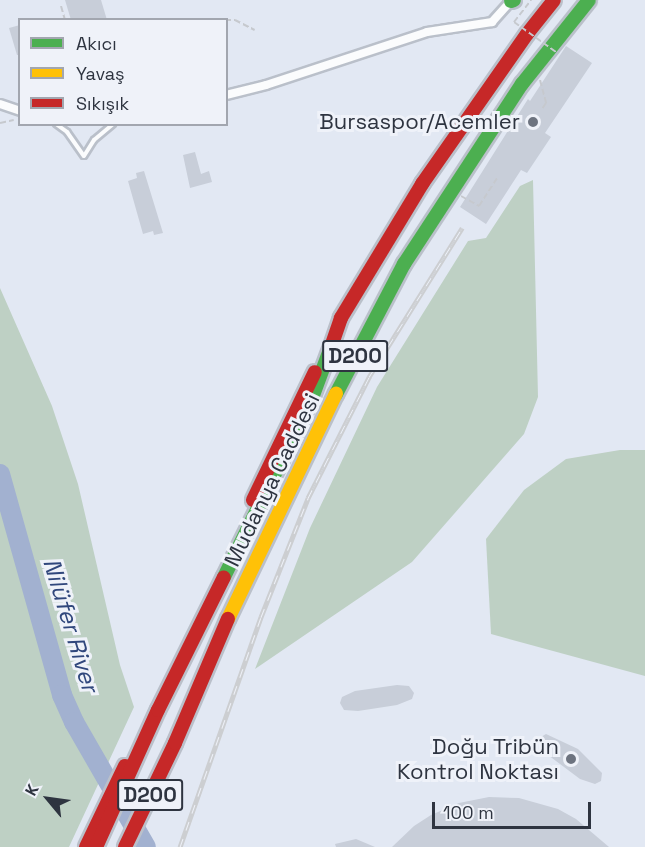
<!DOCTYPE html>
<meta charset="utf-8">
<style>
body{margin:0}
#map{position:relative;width:645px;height:847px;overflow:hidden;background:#e2e8f3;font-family:"Space Grotesk",sans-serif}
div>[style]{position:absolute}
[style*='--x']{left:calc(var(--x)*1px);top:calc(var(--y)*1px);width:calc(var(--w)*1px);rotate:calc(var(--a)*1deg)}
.green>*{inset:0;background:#bed0c4}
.river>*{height:20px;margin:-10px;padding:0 10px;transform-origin:10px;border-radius:10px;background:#a2b1d0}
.building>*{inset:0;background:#c8ced9}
.path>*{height:2px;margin-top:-1px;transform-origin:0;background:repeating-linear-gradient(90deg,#c6c9ce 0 6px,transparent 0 9px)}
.roads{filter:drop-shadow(2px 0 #bac0ca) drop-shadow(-2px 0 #bac0ca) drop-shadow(0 2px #bac0ca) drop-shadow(0 -2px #bac0ca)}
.lane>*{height:4px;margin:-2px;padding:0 2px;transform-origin:2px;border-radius:2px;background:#fbfcfd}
.street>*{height:8px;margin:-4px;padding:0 4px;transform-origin:4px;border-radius:4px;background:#fbfcfd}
.fast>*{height:14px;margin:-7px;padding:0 7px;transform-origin:7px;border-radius:7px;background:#4caf50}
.slow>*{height:14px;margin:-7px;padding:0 7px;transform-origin:7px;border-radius:7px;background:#ffc107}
.jam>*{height:14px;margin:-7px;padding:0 7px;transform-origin:7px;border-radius:7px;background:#c62828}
.rail>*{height:5px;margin-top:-2.5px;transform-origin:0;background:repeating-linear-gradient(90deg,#eff2f9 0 9px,#ccced1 0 18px);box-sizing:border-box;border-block:2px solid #ccced1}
.path-bridge>*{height:2px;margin-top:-1px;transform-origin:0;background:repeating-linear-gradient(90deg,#c6c9ce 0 6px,transparent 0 9px)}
.dots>*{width:16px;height:16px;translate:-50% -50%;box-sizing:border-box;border:3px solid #eff2f9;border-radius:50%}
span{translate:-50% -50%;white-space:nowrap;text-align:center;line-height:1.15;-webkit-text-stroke:6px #eff2f9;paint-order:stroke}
.shield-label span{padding:2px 4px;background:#eff2f9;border:2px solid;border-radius:4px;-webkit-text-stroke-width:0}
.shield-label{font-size:21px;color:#2e3440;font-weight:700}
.poi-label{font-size:22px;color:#2e3440}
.right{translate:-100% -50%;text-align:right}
.street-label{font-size:22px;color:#2e3440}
.water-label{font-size:24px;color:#30477c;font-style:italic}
.legend{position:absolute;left:18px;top:18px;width:210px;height:108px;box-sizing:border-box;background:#eff2f9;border:2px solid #a2a6af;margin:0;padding:8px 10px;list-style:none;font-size:18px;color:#2e3440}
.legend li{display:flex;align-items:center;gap:12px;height:30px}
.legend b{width:30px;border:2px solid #a2a6af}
.north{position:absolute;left:18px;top:769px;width:60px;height:60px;-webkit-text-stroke:4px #eff2f9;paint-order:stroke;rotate:299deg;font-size:16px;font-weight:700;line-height:24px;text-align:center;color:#2e3440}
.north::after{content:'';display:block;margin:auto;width:21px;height:27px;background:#2e3440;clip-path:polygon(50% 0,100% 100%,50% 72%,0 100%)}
.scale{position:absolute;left:432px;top:802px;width:159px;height:27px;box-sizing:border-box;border:3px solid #2e3440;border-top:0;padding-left:8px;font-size:18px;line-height:21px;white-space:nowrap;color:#2e3440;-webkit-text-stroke:4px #eff2f9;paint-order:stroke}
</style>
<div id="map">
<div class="green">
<div style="clip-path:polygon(533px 180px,538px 397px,524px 434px,412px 562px,255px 669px,310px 528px,377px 387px,468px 241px,486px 238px,520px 186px)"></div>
<div style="clip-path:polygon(0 288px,52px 406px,78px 484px,120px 665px,134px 707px,69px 847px,0 847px)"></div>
<div style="clip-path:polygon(620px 450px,645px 450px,645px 676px,491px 634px,486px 539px,524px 490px,566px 459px)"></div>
</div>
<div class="river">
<div style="--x:0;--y:474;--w:230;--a:74.3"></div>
<div style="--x:62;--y:695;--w:30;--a:66"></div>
<div style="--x:74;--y:722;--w:144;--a:60.1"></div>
</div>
<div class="building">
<div style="clip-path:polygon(65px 0,101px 0,107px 20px,71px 20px)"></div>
<div style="clip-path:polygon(20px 25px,20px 55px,17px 55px,9px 28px)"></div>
<div style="clip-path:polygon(566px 46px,592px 63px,545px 133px,551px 137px,527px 173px,521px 170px,486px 224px,460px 207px,528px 99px,530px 101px)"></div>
<div style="clip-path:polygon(195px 152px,201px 174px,209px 171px,212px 182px,190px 188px,183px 155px)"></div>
<div style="clip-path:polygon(144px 171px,163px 233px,154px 235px,153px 231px,143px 234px,128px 181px,137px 178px,136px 173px)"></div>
<div style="clip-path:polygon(397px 685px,409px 686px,414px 693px,412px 699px,397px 705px,358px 711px,344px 710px,340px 703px,342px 697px,355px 691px)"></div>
<div style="clip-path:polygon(546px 734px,578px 749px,602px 773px,601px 781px,595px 784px,580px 779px,548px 755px,539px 744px,541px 737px)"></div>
<div style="clip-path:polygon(489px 797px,519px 798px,558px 809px,576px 819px,609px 847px,392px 847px,414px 826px,431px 815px,459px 803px)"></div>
<div style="clip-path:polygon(356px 839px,375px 847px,336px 847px,335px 844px)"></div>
</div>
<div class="path">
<div style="--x:61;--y:6;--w:15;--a:74"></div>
<div style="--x:189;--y:20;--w:46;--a:0"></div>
<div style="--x:235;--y:20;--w:22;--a:27"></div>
<div style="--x:514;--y:22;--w:28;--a:-52"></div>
<div style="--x:540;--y:80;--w:24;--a:75"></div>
<div style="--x:546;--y:103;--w:7;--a:124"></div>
<div style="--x:0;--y:123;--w:14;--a:-12"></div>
<div style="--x:461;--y:196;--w:21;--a:29"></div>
<div style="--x:479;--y:206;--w:33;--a:-57"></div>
</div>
<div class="roads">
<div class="lane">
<div style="--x:56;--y:124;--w:14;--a:36"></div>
<div style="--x:67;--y:132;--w:29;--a:55"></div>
<div style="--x:84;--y:156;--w:19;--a:-58"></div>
<div style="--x:94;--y:140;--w:25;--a:-40"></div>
</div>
<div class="street">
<div style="--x:226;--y:95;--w:41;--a:-14"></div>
<div style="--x:266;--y:85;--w:169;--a:-18.2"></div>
<div style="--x:427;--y:32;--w:66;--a:-8.7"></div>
<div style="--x:492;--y:22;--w:28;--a:-48"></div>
<div style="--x:0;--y:104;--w:21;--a:19"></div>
</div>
<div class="fast">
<div style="--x:511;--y:1;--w:3;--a:-18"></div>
<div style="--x:336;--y:394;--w:147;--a:-62.4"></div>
<div style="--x:404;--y:264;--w:215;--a:-56.8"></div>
<div style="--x:522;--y:84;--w:107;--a:-51.4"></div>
<div style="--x:224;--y:577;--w:199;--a:-63.8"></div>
<div style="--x:312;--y:398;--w:54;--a:-69.6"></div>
</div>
<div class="slow">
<div style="--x:228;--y:619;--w:250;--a:-64.4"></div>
</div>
<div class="jam">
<div style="--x:331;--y:347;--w:31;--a:-71"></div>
<div style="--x:341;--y:318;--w:157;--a:-58.8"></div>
<div style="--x:422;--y:184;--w:183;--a:-55"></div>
<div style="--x:527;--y:34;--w:43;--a:-51.5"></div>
<div style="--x:253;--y:500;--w:142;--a:-64.2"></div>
<div style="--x:86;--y:847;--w:90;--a:-64.3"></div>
<div style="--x:96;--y:847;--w:150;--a:-65.7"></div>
<div style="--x:158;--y:710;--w:148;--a:-63.6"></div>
<div style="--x:125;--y:847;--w:115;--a:-64.3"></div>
<div style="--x:175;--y:743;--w:135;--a:-66.9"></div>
</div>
</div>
<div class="rail">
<div style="--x:180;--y:847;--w:244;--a:-70.6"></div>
<div style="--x:261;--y:617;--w:128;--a:-68.4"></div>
<div style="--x:308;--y:498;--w:136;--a:-63.2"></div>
<div style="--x:369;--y:377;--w:176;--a:-58"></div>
</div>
<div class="path-bridge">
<div style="--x:514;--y:22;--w:52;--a:35.5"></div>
</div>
<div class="dots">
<div style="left:533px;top:122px;background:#6d737f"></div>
<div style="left:571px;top:759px;background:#6d737f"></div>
</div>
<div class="shield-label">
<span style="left:355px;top:356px">D200</span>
<span style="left:150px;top:795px">D200</span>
</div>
<div class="poi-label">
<span class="right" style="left:520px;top:122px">Bursaspor/Acemler</span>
<span class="right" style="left:559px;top:759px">Doğu Tribün<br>Kontrol Noktası</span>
</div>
<div class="street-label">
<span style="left:272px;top:480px;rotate:-64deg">Mudanya Caddesi</span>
</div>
<div class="water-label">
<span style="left:71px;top:625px;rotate:73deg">Nilüfer River</span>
</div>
<ul class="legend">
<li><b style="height:8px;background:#4caf50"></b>Akıcı</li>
<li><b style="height:8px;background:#ffc107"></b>Yavaş</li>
<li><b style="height:8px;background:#c62828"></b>Sıkışık</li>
</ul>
<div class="north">K</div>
<div class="scale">100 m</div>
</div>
